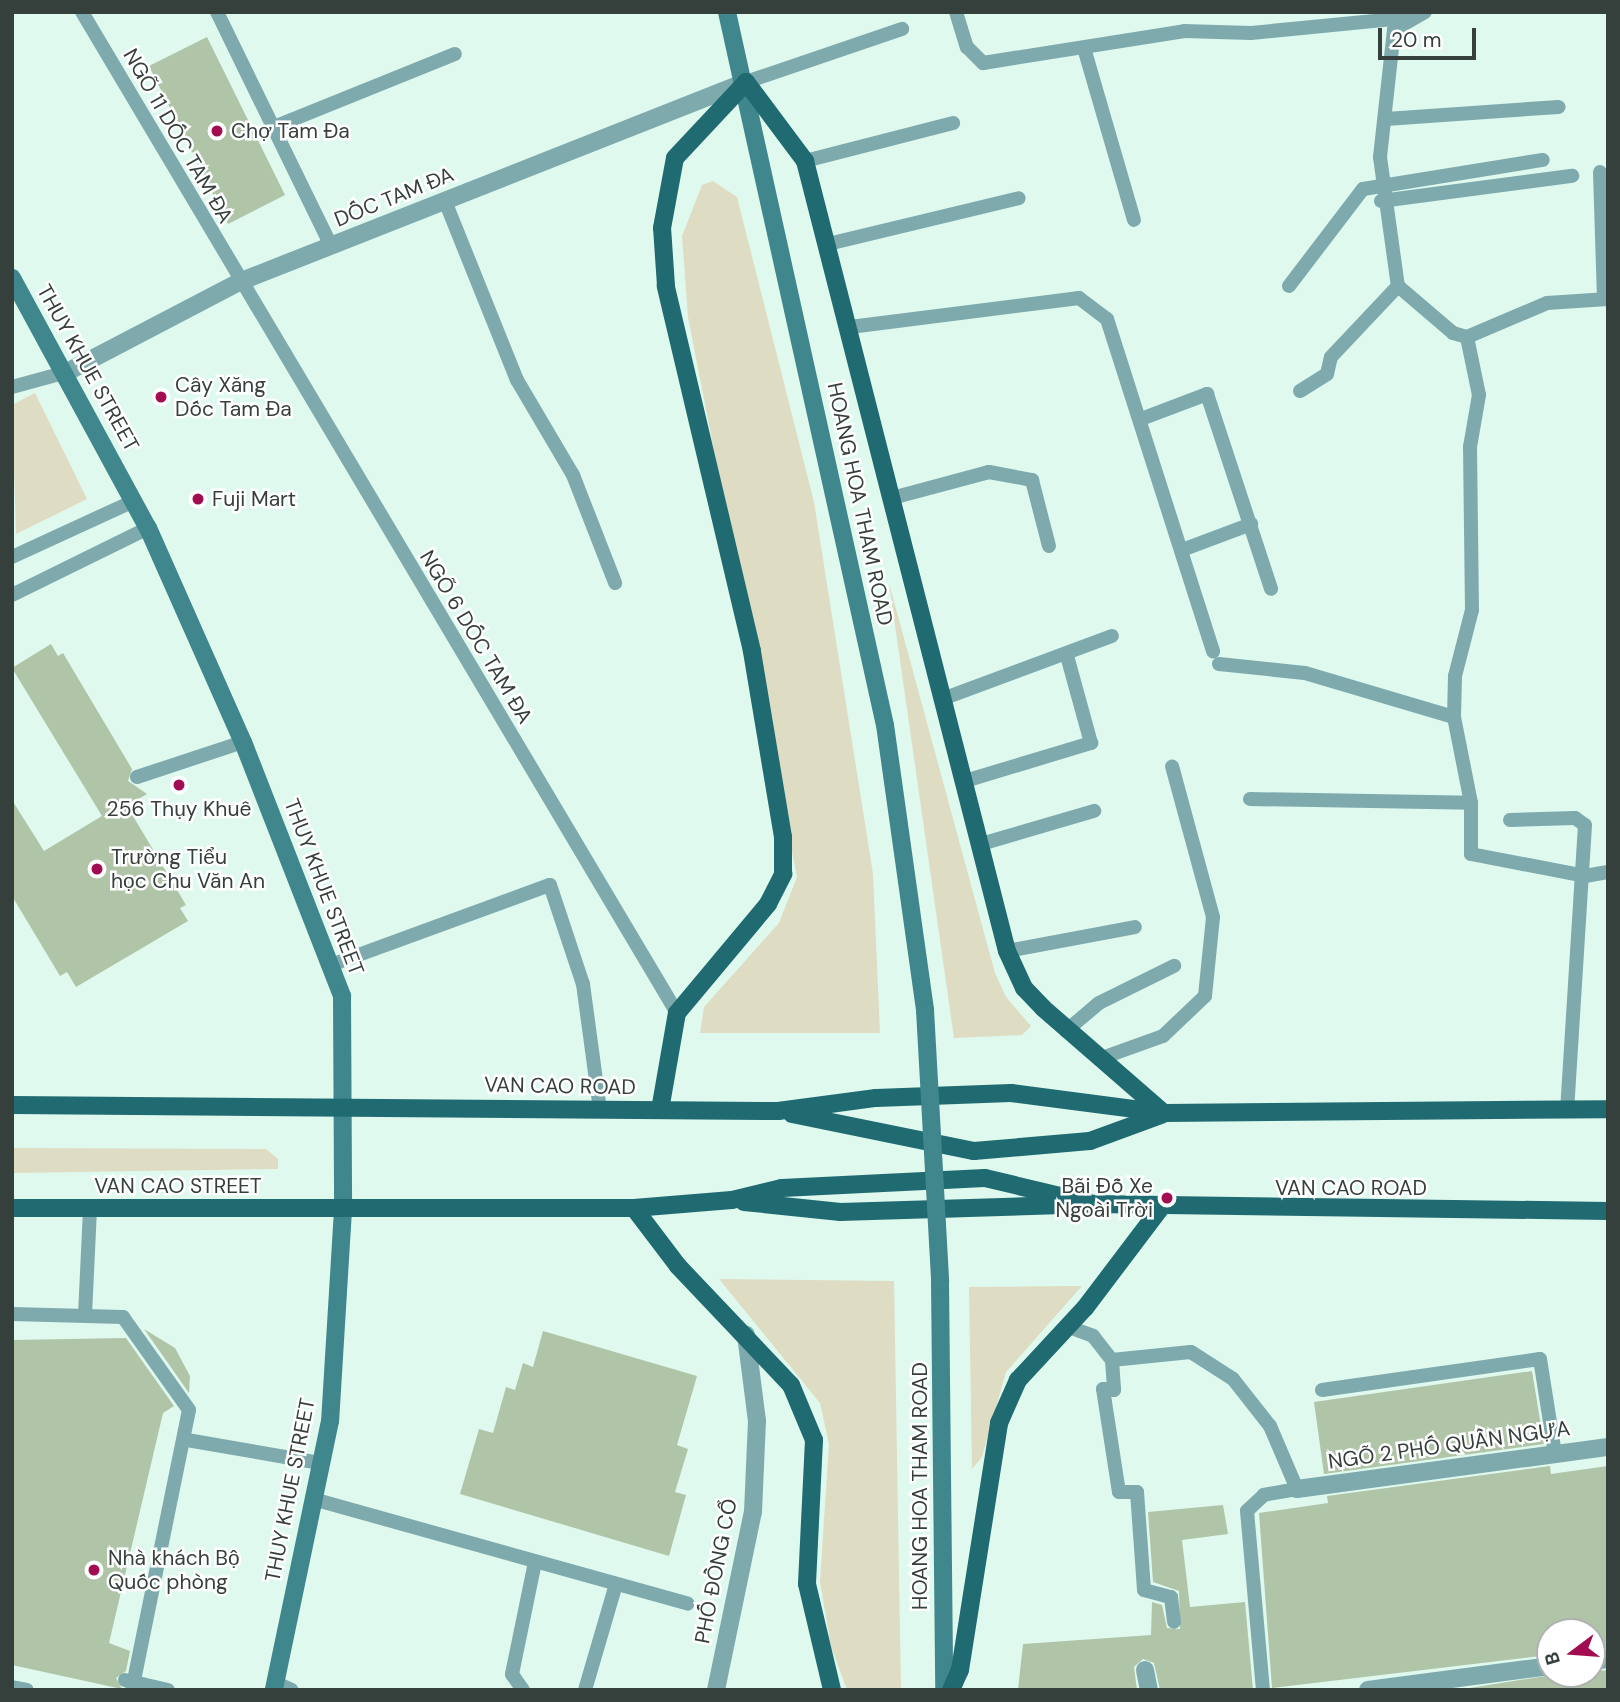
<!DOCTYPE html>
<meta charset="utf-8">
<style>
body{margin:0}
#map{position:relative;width:1620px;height:1702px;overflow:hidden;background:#dff9ef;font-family:"DM Sans",sans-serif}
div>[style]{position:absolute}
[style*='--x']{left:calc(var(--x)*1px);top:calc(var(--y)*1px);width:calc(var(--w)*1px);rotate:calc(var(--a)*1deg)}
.green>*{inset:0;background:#dedcc3}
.building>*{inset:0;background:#b0c4a8}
.service>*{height:14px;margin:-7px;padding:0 7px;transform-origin:7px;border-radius:7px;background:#7eaaae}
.minor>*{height:18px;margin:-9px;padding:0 9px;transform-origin:9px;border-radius:9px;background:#7eaaae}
.secondary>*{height:18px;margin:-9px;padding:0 9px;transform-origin:9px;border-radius:9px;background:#40868d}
.primary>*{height:18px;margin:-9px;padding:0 9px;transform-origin:9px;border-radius:9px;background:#206a71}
.secondary-bridge>*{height:18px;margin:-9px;padding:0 9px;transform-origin:9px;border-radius:9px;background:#40868d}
.dots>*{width:19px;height:19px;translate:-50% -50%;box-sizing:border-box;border:4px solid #fff;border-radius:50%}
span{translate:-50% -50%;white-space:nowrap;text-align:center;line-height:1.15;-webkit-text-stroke:5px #fff;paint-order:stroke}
.poi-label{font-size:21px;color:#353f3c}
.left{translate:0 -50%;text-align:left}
.right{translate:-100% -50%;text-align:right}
.street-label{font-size:21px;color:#353f3c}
.frame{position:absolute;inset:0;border:14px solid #353f3c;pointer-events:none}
.north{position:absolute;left:1536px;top:1618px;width:70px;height:70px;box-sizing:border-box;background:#fff;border:2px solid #aeb2b1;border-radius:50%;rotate:254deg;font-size:19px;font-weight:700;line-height:28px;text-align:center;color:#353f3c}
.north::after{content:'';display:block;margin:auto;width:24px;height:32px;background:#a10d50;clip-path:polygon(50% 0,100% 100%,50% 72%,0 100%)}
.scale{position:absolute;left:1378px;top:28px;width:98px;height:32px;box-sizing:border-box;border:4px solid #353f3c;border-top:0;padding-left:9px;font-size:21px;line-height:24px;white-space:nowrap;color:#353f3c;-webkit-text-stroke:5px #fff;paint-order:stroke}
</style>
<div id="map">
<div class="green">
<div style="clip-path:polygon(713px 181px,737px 197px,814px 502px,873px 874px,880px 1033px,700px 1033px,704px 1007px,779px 923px,797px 877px,688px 317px,682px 236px,702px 185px)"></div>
<div style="clip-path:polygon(35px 393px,87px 499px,16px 534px,12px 405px)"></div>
<div style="clip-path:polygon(889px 583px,995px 973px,1006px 997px,1031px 1026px,1022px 1035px,954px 1038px)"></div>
<div style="clip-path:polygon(12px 1148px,266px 1149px,278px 1159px,278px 1169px,12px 1173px)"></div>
<div style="clip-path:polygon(719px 1279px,894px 1281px,901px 1690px,847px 1690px,831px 1646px,820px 1582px,829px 1444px,820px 1403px)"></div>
<div style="clip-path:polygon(1082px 1286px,1006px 1372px,982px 1457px,972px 1469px,969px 1287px)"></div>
</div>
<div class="building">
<div style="clip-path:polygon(207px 37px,285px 195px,228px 224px,149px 66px)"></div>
<div style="clip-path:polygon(51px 644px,58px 656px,63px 653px,132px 769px,128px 781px,147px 794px,127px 806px,186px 905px,180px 908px,188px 921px,76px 987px,67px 972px,60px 976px,12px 896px,12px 800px,44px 851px,102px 816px,12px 668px)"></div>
<div style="clip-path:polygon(144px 1329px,175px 1348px,190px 1376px,189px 1393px)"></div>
<div style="clip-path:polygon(543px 1331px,697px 1376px,677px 1445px,688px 1449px,675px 1492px,686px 1495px,669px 1556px,460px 1494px,479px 1429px,493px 1433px,506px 1387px,515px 1390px,523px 1363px,533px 1367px)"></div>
<div style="clip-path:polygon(126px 1338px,174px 1406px,163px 1413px,109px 1643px,130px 1651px,126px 1671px,116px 1678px,122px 1689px,12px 1665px,12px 1340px)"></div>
<div style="clip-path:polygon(1532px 1371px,1544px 1444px,1324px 1474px,1314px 1402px)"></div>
<div style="clip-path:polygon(1550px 1466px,1551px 1474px,1608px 1466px,1608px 1648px,1592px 1650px,1592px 1632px,1550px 1632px,1550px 1655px,1272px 1688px,1259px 1513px,1328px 1503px,1327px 1496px)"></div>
<div style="clip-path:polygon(1223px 1505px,1228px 1534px,1182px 1540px,1190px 1607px,1245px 1602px,1253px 1690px,1160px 1690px,1154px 1663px,1143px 1659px,1134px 1667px,1137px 1690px,1018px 1690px,1023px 1644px,1151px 1635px,1152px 1602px,1162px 1605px,1167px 1628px,1180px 1629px,1179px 1591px,1153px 1582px,1148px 1512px)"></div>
<div style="clip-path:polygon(1608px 1670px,1608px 1690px,1457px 1690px,1558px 1674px)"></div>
</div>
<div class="service">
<div style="--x:82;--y:12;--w:1164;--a:59.27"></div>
<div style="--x:217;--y:12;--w:260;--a:64"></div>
<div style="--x:956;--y:12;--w:37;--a:73"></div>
<div style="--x:967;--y:47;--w:23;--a:45"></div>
<div style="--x:983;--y:63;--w:204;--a:-9"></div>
<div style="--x:1184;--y:31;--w:67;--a:1.7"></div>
<div style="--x:1251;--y:33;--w:163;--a:-5.6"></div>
<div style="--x:1425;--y:12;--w:36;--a:150"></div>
<div style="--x:1394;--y:30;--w:128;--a:96.3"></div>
<div style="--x:1380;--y:157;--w:130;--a:82.1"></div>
<div style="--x:1398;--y:286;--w:72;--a:40.5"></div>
<div style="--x:1453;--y:333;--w:15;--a:16"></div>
<div style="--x:1467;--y:337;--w:87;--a:-23"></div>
<div style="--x:1547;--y:303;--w:61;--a:-3.8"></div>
<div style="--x:1084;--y:48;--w:179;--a:73.8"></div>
<div style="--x:746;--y:82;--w:165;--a:-18.8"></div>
<div style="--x:1386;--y:119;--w:173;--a:-4"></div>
<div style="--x:274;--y:127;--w:195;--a:-22"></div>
<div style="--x:805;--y:161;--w:153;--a:-14.4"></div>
<div style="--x:1600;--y:172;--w:127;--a:88.2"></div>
<div style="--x:445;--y:201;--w:193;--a:68.1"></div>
<div style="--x:517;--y:380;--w:110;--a:59.5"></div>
<div style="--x:573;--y:475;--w:116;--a:68.7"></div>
<div style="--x:1381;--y:201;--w:193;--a:-7.5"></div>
<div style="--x:828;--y:244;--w:196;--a:-13.5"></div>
<div style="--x:1289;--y:286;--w:122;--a:-52.7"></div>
<div style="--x:1363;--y:189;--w:182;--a:-9.2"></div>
<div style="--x:850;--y:327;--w:231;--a:-7.2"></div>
<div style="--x:1079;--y:298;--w:35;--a:37"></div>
<div style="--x:1107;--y:319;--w:349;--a:72.3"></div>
<div style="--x:12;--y:387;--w:57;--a:-15.3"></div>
<div style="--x:1300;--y:391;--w:32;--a:-32"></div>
<div style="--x:1327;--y:374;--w:17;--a:-77"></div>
<div style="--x:1331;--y:357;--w:98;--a:-46.7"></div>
<div style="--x:1141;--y:419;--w:71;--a:-20.7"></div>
<div style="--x:1207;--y:394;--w:205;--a:71.8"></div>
<div style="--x:892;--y:498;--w:100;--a:-15"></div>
<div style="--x:989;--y:472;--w:44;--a:10.5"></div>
<div style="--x:1032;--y:480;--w:68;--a:75.6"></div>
<div style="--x:1182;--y:550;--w:74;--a:-20.6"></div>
<div style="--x:12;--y:557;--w:134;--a:-24.7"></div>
<div style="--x:12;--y:595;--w:152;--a:-26.2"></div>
<div style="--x:1219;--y:664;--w:86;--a:6"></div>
<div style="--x:1305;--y:673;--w:155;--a:16.5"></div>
<div style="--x:1454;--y:717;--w:88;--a:78.8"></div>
<div style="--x:945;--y:698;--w:178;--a:-20.4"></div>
<div style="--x:1454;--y:717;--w:41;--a:-88.6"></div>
<div style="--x:1455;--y:676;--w:68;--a:-75.6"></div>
<div style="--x:1472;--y:610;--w:163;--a:-90.7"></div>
<div style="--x:1470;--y:447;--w:53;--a:-80.2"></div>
<div style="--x:1479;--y:395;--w:59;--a:-101.7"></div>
<div style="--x:137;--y:777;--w:112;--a:-18.3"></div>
<div style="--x:965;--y:781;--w:132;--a:-16.8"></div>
<div style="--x:1091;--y:743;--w:90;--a:-105.4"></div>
<div style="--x:1250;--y:799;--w:221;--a:1"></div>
<div style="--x:1471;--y:803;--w:51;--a:90"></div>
<div style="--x:1471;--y:854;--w:116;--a:10.9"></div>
<div style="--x:1585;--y:876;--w:23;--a:-10"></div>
<div style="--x:1510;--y:820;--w:65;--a:-1.8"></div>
<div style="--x:1575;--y:818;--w:12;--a:35"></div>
<div style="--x:1585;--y:825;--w:286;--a:93.6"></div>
<div style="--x:981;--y:844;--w:118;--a:-16.3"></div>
<div style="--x:1007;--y:951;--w:130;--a:-10.6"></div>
<div style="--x:331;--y:965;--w:233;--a:-20.1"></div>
<div style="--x:550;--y:885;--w:104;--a:71.6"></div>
<div style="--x:583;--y:984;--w:126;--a:82.3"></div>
<div style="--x:1066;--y:1031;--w:43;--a:-40.3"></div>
<div style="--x:1099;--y:1003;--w:84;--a:-26.3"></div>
<div style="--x:1099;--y:1059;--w:68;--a:-19.8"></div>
<div style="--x:1163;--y:1036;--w:58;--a:-43.6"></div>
<div style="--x:1205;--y:996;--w:79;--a:-84.2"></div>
<div style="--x:1213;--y:917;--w:156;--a:-105.2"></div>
<div style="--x:12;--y:1314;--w:111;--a:1.5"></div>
<div style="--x:123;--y:1317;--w:114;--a:54.6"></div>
<div style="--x:189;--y:1410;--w:286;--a:101.5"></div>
<div style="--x:85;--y:1315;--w:107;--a:-87.3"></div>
<div style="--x:1066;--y:1326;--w:29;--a:20"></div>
<div style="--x:1093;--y:1336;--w:31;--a:52"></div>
<div style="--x:1112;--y:1360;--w:79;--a:-5.8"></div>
<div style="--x:1191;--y:1352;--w:50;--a:32.7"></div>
<div style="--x:1233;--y:1379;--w:60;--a:51.8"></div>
<div style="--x:1270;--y:1426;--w:69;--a:66.8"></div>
<div style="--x:1297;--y:1489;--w:34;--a:170"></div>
<div style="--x:1264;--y:1495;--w:23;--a:137"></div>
<div style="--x:1247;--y:1511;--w:180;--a:84.9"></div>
<div style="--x:1112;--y:1360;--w:30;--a:86"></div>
<div style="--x:1114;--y:1390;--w:11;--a:-175"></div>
<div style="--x:1103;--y:1389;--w:104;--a:81.2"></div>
<div style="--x:1119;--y:1492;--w:18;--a:0"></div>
<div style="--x:1137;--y:1492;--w:98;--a:85.9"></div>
<div style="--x:1144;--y:1590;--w:28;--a:15"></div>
<div style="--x:1171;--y:1597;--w:25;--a:83"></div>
<div style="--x:1322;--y:1390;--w:220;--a:-8.1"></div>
<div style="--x:1540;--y:1359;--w:96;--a:81"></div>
<div style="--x:187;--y:1440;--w:135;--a:9.8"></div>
<div style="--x:313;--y:1499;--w:389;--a:15.6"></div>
<div style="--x:125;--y:1680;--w:44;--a:13.1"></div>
<div style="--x:276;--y:1683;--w:17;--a:24"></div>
<div style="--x:12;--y:1687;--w:15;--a:11"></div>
<div style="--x:523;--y:1690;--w:19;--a:-125"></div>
<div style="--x:512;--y:1674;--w:114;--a:-78.4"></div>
<div style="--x:585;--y:1690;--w:110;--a:-73.7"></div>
</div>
<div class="minor">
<div style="--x:67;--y:372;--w:194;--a:-27.6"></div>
<div style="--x:239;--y:282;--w:545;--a:-21.53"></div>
<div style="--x:1297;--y:1489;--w:314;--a:-7.7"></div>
<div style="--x:1592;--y:1661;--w:16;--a:-7"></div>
<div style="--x:1145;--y:1670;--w:20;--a:79"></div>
<div style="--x:716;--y:1690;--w:182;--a:-78.3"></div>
<div style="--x:753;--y:1512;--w:91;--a:-87.5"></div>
<div style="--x:757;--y:1421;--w:87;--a:-97.3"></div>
<div style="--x:1368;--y:1690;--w:184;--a:-7.5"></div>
</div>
<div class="secondary">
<div style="--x:727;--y:12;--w:730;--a:77.51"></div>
<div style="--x:885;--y:725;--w:288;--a:82"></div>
<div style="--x:12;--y:278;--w:285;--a:61.5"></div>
<div style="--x:148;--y:528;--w:234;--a:66.1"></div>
<div style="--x:243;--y:742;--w:273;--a:68.7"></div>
<div style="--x:342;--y:996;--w:214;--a:89.7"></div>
<div style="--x:343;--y:1210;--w:211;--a:93.5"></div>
<div style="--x:330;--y:1421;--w:275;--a:101.8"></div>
<div style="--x:940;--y:1282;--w:408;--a:89.4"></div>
</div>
<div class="primary">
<div style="--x:12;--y:1105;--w:766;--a:0.45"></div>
<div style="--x:778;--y:1111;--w:99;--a:-7.6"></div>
<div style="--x:876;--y:1098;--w:135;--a:-2.1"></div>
<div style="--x:1011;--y:1093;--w:154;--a:7.4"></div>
<div style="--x:1164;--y:1113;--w:444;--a:-0.5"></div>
<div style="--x:660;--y:1110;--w:98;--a:-80.1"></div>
<div style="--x:677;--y:1013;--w:142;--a:-50.1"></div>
<div style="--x:768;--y:904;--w:34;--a:-63"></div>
<div style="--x:783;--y:874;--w:37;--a:-90"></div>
<div style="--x:783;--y:837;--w:189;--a:-99.5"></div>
<div style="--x:752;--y:651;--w:375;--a:-103.3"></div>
<div style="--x:666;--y:286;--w:58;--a:-93.9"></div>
<div style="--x:662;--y:228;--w:71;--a:-79.5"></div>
<div style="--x:675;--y:158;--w:104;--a:-46.9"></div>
<div style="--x:746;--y:82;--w:99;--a:53.2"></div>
<div style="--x:805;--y:161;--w:815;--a:75.66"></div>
<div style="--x:1007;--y:951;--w:41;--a:65.3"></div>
<div style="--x:1024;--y:988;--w:28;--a:46"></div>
<div style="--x:1043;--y:1008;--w:160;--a:41"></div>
<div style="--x:792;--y:1114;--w:186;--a:11.5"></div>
<div style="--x:974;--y:1151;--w:116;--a:-4.9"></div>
<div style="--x:1090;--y:1141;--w:76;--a:-20.1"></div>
<div style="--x:744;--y:1202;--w:97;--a:5.9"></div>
<div style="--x:840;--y:1212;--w:254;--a:-1.8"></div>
<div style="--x:1094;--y:1204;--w:514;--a:0.78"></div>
<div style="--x:12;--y:1208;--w:622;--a:0"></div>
<div style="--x:634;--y:1208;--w:98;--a:-4.7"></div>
<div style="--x:732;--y:1200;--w:51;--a:-13.5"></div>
<div style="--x:782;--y:1188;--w:203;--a:-2.8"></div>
<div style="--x:985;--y:1178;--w:112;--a:13.4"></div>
<div style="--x:634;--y:1208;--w:73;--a:52.8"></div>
<div style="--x:678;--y:1266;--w:164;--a:46.5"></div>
<div style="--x:791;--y:1385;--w:60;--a:67.3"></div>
<div style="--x:814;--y:1440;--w:144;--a:92.8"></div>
<div style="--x:807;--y:1584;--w:109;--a:76.7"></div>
<div style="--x:951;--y:1690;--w:22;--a:-66"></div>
<div style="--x:960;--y:1670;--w:250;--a:-81"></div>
<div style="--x:999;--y:1423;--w:47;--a:-66.2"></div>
<div style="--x:1018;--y:1380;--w:98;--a:-47.1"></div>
<div style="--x:1085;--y:1308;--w:124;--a:-52.9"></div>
</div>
<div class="secondary-bridge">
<div style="--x:925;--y:1010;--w:272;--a:86.8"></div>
</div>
<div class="dots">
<div style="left:217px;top:131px;background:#a10d50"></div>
<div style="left:161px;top:397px;background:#a10d50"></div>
<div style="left:198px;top:499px;background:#a10d50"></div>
<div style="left:179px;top:785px;background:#a10d50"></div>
<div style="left:97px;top:869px;background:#a10d50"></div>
<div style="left:1167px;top:1198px;background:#a10d50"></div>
<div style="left:94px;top:1570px;background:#a10d50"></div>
</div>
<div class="poi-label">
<span class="left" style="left:231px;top:131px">Chợ Tam Đa</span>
<span class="left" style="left:175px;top:397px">Cây Xăng<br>Dốc Tam Đa</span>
<span class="left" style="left:212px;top:499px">Fuji Mart</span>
<span style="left:179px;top:809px">256 Thụy Khuê</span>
<span class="left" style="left:111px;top:869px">Trường Tiểu<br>học Chu Văn An</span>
<span class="right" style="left:1153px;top:1198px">Bãi Đỗ Xe<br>Ngoài Trời</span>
<span class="left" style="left:108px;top:1570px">Nhà khách Bộ<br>Quốc phòng</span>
</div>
<div class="street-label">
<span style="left:178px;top:136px;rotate:60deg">NGÕ 11 DỐC TAM ĐA</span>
<span style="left:394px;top:197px;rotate:-22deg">DỐC TAM ĐA</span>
<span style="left:88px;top:368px;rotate:61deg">THUY KHUE STREET</span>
<span style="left:860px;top:504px;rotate:78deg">HOANG HOA THAM ROAD</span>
<span style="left:476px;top:637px;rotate:59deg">NGÕ 6 DỐC TAM ĐA</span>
<span style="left:324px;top:887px;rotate:69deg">THUY KHUE STREET</span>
<span style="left:560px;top:1086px;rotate:1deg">VAN CAO ROAD</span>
<span style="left:178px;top:1186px">VAN CAO STREET</span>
<span style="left:1351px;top:1188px">VAN CAO ROAD</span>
<span style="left:1449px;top:1445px;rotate:-8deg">NGÕ 2 PHỐ QUẦN NGỰA</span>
<span style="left:920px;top:1486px;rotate:-90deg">HOANG HOA THAM ROAD</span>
<span style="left:290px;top:1490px;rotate:-79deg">THUY KHUE STREET</span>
<span style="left:716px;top:1571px;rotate:-79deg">PHỐ ĐỒNG CỔ</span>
</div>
<div class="frame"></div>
<div class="north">B</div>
<div class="scale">20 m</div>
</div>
